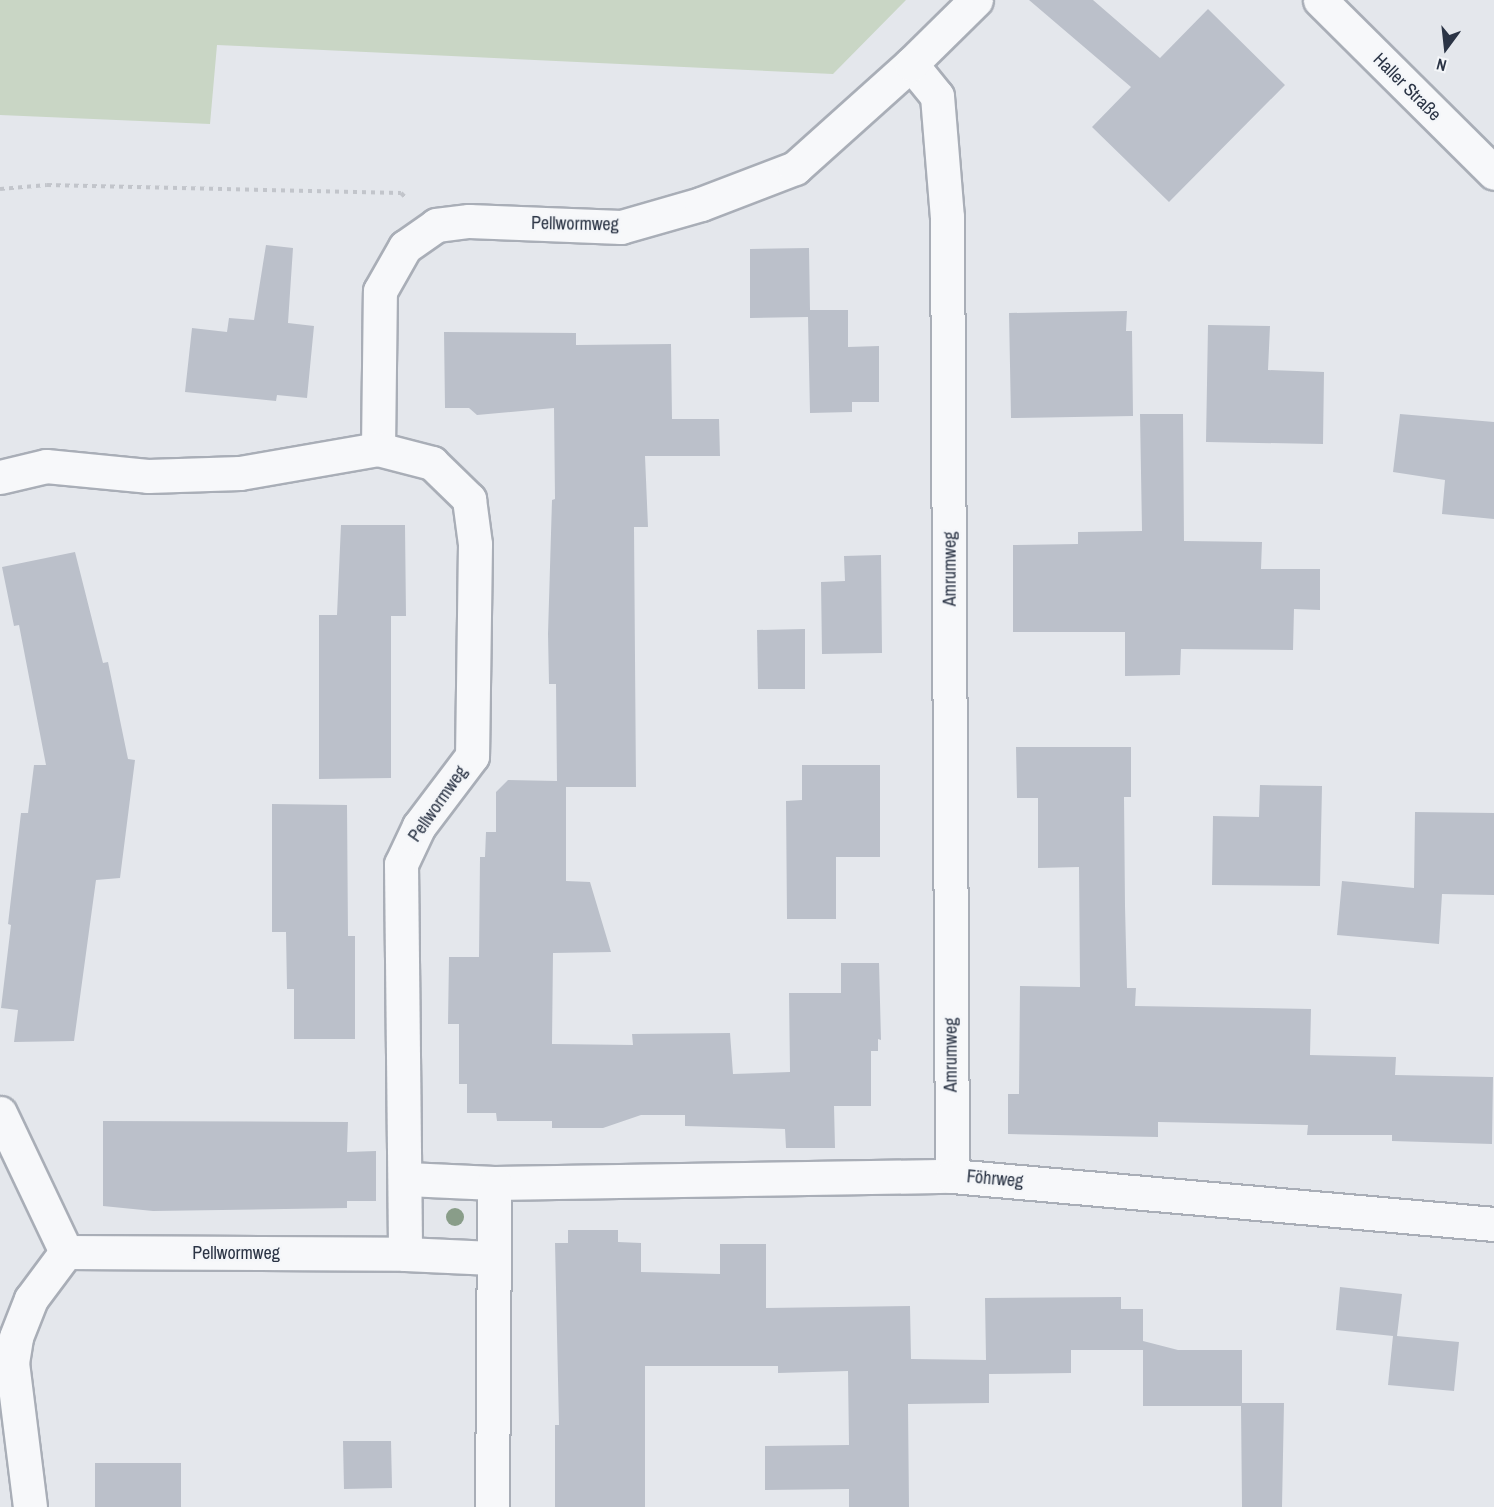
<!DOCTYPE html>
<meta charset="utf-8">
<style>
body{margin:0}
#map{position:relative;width:1494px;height:1507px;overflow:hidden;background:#e4e7ec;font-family:"Archivo Narrow",sans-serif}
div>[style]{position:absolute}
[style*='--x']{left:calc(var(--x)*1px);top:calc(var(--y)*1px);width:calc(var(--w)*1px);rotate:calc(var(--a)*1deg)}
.green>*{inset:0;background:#c9d6c5}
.building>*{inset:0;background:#bbc0ca}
.path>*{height:4px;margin-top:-2px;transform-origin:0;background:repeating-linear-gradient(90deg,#c2c5cb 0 4.5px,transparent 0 9px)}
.roads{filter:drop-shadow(2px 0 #a9aeb7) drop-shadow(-2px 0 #a9aeb7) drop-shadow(0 2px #a9aeb7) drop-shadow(0 -2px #a9aeb7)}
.minor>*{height:33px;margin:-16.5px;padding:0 16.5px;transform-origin:16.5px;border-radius:16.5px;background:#f7f8fa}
.trees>*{width:18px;height:18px;margin:-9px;border-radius:50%;background:#899d89}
span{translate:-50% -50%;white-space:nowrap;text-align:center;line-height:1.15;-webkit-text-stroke:4.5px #f4f6f9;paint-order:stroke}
.street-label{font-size:18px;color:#2b3445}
.north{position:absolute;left:1416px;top:18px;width:60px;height:60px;-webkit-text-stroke:4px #f4f6f9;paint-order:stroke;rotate:195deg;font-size:16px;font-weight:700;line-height:24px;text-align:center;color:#2b3445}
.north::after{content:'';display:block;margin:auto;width:21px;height:27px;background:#2b3445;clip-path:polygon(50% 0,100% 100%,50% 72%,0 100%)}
</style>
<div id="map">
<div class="green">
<div style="clip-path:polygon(0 0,906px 0,833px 74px,217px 45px,210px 124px,0 115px)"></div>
</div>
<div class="building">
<div style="clip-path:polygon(1029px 0,1093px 0,1160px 58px,1208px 9px,1285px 85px,1169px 202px,1092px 127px,1131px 87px)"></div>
<div style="clip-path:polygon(266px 245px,293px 248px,288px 323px,314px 326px,307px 398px,277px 395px,276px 401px,185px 392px,192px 328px,227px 332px,229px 318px,254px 320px)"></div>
<div style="clip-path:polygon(809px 248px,810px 310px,848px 310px,848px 347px,879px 346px,879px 402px,852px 402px,852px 412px,810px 413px,808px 317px,750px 318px,750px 249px)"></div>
<div style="clip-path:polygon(1127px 311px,1126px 331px,1132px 331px,1133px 416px,1011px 418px,1009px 313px)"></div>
<div style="clip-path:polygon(1208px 325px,1270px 326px,1268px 370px,1324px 372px,1323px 444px,1206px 442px)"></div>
<div style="clip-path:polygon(444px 332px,576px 333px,576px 345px,671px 344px,672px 419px,719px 419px,720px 456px,645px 456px,648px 527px,634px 527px,636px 787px,566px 787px,566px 881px,590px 882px,611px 952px,553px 953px,552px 1044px,633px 1045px,632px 1034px,730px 1033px,733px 1074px,790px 1072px,789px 993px,841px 993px,841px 963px,879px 963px,881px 1040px,878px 1039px,878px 1051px,871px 1051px,871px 1106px,834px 1106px,835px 1148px,786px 1148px,785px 1129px,685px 1126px,685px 1115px,641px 1115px,603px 1128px,552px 1128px,552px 1121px,497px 1121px,496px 1113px,467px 1113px,467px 1084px,459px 1084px,459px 1024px,448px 1024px,449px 957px,479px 957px,480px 857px,485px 857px,486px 832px,496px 832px,496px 792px,508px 780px,557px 781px,556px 684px,549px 684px,548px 634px,552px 500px,555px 499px,554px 408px,477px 415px,469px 408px,445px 408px)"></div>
<div style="clip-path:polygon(1140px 414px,1183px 414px,1184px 541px,1262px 542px,1261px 569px,1320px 569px,1320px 610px,1294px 609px,1293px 650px,1181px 649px,1180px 675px,1125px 676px,1125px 632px,1013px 632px,1013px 545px,1078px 544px,1078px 532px,1142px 531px)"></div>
<div style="clip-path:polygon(1400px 414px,1494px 422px,1494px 519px,1442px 514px,1445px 480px,1393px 472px)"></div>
<div style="clip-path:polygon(341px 525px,405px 525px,406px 616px,391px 616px,391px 778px,319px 779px,319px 615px,337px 615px)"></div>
<div style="clip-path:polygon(75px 552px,103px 663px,108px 662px,128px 759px,135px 760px,120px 878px,96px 880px,74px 1041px,14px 1042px,18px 1010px,1px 1008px,11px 925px,8px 924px,21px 813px,28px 813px,34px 765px,46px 765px,19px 625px,14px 626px,2px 567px)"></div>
<div style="clip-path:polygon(881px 555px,882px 653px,822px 654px,821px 582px,845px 581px,844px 556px)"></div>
<div style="clip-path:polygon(805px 629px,805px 689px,758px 689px,757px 630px)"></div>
<div style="clip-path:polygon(1016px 747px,1131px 747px,1131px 797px,1124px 797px,1125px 906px,1127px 988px,1136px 988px,1135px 1006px,1311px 1009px,1310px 1055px,1396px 1057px,1395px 1075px,1493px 1077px,1492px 1144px,1392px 1141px,1392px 1135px,1307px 1135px,1308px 1125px,1158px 1122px,1158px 1137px,1008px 1134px,1008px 1094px,1019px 1094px,1020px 986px,1080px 987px,1079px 867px,1038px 868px,1038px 798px,1017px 798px)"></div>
<div style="clip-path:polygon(802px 765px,880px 765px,880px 857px,836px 857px,836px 919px,787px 919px,786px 801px,802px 800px)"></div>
<div style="clip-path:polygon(1260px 785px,1322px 786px,1320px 886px,1212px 885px,1213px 816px,1259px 817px)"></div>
<div style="clip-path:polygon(272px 804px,347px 805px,348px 936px,355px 936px,355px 1039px,294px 1039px,294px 989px,287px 989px,286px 932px,272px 932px)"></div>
<div style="clip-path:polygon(1415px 812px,1494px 813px,1494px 895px,1442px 894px,1439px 944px,1337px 935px,1342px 881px,1414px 888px)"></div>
<div style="clip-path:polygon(103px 1121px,348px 1122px,347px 1152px,376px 1151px,376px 1201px,347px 1201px,347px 1208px,153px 1211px,103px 1206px)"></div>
<div style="clip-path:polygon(568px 1230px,618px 1230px,618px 1242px,641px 1243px,641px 1272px,720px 1274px,720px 1244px,766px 1244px,766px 1308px,910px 1306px,911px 1359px,986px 1360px,985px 1298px,1121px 1297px,1121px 1309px,1143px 1309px,1143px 1350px,1071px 1350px,1071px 1373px,989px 1374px,989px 1403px,908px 1404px,909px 1507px,849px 1507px,849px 1489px,765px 1490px,765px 1446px,849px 1445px,848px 1371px,778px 1373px,778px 1366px,645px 1366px,645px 1507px,555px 1507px,555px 1425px,559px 1425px,555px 1243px,568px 1243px)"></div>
<div style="clip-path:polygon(1340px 1287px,1402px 1294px,1397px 1336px,1459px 1342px,1454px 1391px,1388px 1385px,1393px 1336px,1336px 1330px)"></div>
<div style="clip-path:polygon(1143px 1341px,1178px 1350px,1242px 1350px,1242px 1403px,1284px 1403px,1282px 1507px,1242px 1507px,1241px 1406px,1143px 1406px)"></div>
<div style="clip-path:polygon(343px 1441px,391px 1441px,392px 1488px,344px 1489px)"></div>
<div style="clip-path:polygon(95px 1463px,181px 1463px,181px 1507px,95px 1507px)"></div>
</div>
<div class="path">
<div style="--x:0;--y:189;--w:47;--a:-4.9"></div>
<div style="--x:47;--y:185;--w:354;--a:1.3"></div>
<div style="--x:401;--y:193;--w:6;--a:45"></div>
</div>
<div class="roads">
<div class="minor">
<div style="--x:1320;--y:0;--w:245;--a:44.8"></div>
<div style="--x:911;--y:64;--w:41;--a:50.9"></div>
<div style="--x:937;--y:96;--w:121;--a:85.3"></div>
<div style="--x:947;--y:217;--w:959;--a:89.7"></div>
<div style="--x:378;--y:449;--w:158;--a:-89.3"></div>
<div style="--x:380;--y:291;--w:51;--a:-60.4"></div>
<div style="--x:405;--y:247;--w:38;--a:-35"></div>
<div style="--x:436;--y:225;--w:33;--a:-7"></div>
<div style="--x:469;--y:221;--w:152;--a:2.3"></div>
<div style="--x:621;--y:227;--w:83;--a:-16"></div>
<div style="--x:701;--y:204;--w:101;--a:-21"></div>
<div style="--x:795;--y:168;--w:156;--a:-41.9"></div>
<div style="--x:911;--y:64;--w:91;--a:-44.6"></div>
<div style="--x:0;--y:477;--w:47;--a:-13.4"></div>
<div style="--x:46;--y:466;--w:102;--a:5.6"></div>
<div style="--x:148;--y:476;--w:92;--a:-1.9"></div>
<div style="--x:240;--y:473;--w:140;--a:-9.9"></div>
<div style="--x:378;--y:449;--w:56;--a:14.5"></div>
<div style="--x:432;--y:463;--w:52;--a:44.2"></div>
<div style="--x:469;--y:499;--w:45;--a:82.4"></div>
<div style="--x:475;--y:544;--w:212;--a:90.8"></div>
<div style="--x:472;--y:756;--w:88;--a:127.1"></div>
<div style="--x:419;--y:826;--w:42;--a:115.3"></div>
<div style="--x:401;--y:864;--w:390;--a:89.4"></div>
<div style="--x:0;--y:1113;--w:154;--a:64.6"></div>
<div style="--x:407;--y:1179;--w:87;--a:2.6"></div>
<div style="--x:494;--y:1183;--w:458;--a:-0.9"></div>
<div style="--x:952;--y:1176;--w:544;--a:5.06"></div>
<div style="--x:66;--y:1252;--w:339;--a:0.3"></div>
<div style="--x:405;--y:1254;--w:87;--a:2.6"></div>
<div style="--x:30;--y:1507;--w:145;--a:-97.1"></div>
<div style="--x:12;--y:1363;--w:26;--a:-81"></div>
<div style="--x:16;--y:1337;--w:41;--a:-68.5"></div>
<div style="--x:31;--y:1299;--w:59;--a:-53.3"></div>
<div style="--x:492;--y:1507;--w:324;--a:-89.6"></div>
</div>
</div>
<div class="trees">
<div style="left:455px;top:1217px"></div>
</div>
<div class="street-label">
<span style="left:1407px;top:87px;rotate:45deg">Haller Straße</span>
<span style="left:575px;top:224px;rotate:1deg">Pellwormweg</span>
<span style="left:950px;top:569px;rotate:-90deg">Amrumweg</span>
<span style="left:438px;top:804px;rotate:-55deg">Pellwormweg</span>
<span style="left:951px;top:1055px;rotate:-90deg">Amrumweg</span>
<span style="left:995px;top:1179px;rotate:5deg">Föhrweg</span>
<span style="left:236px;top:1253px">Pellwormweg</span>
</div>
<div class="north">N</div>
</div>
